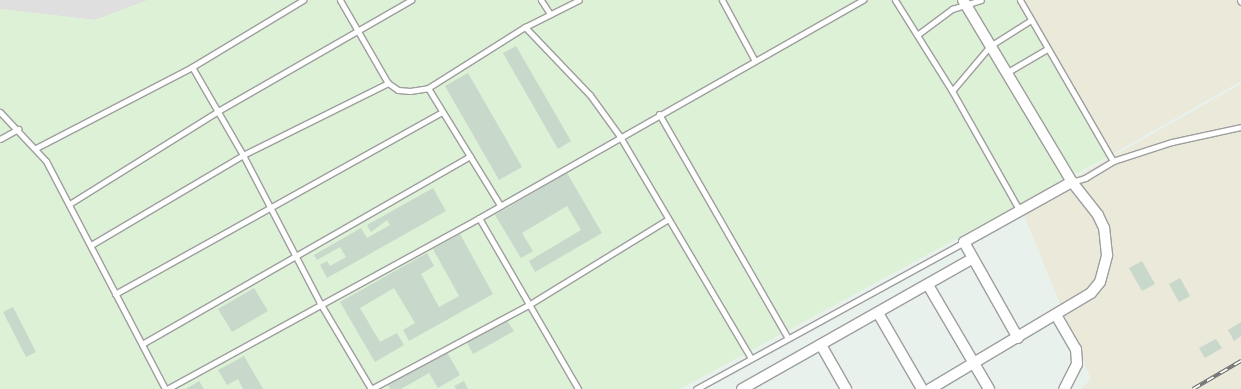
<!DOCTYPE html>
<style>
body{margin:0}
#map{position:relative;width:1241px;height:389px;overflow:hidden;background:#e8f1eb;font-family:"Space Grotesk",sans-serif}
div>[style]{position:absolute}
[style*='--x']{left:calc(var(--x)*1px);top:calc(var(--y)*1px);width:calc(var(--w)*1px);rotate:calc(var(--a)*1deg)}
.residential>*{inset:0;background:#dedfde}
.commercial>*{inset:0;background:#ddf1d7}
.industrial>*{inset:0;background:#eae9da}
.building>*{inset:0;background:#c8d8ca}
.roads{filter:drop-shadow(1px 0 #9e9e9e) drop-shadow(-1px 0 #9e9e9e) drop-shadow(0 1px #9e9e9e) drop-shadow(0 -1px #9e9e9e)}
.service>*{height:5px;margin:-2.5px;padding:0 2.5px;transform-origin:2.5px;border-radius:2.5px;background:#fff}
.minor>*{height:10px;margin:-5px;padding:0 5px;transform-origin:5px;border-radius:5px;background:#fff}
.rail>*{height:4px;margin-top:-2px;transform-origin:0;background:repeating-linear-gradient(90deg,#fff 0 8px,#6f6f6f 0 16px);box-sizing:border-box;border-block:1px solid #6f6f6f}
span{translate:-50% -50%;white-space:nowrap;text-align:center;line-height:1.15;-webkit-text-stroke:4px #fff;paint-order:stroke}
</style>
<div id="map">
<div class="residential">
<div style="clip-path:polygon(0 0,148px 0,95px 20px,0 9px)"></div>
</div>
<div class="commercial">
<div style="clip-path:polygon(148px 0,1016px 0,1109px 156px,680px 389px,0 389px,0 9px,95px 20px)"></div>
</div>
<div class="industrial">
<div style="clip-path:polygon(1016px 0,1241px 0,1241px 81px,1109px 156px)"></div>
<div style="clip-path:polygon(1241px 84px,1241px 389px,1081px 389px,1091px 379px,1021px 208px)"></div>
</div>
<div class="building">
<div style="clip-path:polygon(516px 46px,571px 141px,558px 149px,503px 53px)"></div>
<div style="clip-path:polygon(468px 73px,522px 167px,499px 180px,445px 86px)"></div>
<div style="clip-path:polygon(567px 173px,602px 233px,535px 272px,529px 261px,581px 230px,567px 206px,522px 233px,533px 251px,521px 258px,495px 215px)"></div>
<div style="clip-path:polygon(433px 188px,446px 211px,327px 278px,320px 265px,327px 261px,330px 266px,346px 257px,340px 247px,317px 260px,314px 255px,361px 228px,367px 238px,390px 225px,387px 220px,371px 232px,367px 225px)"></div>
<div style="clip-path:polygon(460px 234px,493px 294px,409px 341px,403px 330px,415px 323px,394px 288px,360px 308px,380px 342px,397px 333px,404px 345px,375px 362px,340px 302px,427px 253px,434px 266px,421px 274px,439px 307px,459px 296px,433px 249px)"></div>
<div style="clip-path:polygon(1142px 261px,1155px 284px,1142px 291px,1129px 268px)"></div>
<div style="clip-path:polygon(1180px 278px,1190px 296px,1179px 302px,1169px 284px)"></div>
<div style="clip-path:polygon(254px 288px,268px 311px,232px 332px,218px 309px)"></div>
<div style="clip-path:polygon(13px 307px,36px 352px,26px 357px,3px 312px)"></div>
<div style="clip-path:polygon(506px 319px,514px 331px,473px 354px,466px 341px)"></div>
<div style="clip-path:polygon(1241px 322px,1241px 336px,1234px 341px,1228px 330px)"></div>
<div style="clip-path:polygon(1216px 339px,1222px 348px,1205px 358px,1199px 348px)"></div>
<div style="clip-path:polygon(447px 352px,460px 375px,438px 388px,429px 373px,401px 389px,390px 389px,388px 385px)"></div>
<div style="clip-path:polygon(244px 356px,263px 389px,243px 389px,238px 379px,227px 385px,218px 370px)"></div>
<div style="clip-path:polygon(199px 381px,204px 389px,186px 389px)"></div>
<div style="clip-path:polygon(464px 381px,468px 389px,456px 389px,454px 386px)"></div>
</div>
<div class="roads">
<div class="service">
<div style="--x:340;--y:0;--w:96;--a:60"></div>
<div style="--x:388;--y:83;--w:12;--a:35"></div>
<div style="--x:398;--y:90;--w:12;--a:5"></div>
<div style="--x:410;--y:91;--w:18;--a:-9"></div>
<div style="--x:428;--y:88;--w:115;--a:-32.2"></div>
<div style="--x:525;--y:27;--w:60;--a:-26.6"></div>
<div style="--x:541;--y:0;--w:17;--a:57"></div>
<div style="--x:722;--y:0;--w:69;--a:61.6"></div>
<div style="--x:895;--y:0;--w:107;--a:57.9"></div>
<div style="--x:952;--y:91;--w:138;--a:60.5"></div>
<div style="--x:1020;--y:0;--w:186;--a:60"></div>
<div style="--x:1240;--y:0;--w:2;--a:63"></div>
<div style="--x:525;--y:27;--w:94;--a:46.3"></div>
<div style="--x:590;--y:95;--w:49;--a:54.1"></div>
<div style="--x:619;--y:135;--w:259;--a:59.4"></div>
<div style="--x:917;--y:35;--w:44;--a:-36.6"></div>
<div style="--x:952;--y:9;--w:30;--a:-17"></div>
<div style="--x:192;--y:67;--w:102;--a:59.9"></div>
<div style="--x:243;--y:155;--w:167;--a:62.5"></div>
<div style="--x:320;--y:303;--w:100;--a:59.3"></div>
<div style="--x:1006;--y:73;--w:48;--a:-30.3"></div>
<div style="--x:428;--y:88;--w:137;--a:58.4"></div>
<div style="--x:952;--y:91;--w:59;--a:-49.8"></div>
<div style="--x:990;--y:46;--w:49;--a:-32.4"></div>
<div style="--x:0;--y:112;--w:67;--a:46.8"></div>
<div style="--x:46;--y:161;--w:257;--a:62.4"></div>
<div style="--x:659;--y:114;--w:257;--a:60.1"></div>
<div style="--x:0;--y:139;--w:21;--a:-29"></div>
<div style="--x:36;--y:148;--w:176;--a:-27.4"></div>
<div style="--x:192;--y:67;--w:130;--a:-31.1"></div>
<div style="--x:1072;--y:182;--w:14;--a:-17"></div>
<div style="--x:1085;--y:178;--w:33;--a:-31"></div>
<div style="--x:1113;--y:161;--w:62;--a:-17.9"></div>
<div style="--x:1172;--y:142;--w:71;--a:-12.3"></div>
<div style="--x:71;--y:203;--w:173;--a:-32"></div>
<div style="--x:218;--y:111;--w:223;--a:-29.9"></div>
<div style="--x:479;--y:218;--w:198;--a:59.9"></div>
<div style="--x:91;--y:245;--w:177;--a:-30.6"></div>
<div style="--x:243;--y:155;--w:162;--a:-26.4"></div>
<div style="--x:115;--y:294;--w:374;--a:-29.1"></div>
<div style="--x:142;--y:344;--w:378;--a:-29.8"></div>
<div style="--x:167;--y:389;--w:356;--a:-28.7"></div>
<div style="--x:479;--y:218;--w:442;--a:-29.6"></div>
<div style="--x:371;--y:389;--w:180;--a:-28.1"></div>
<div style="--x:530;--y:304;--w:162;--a:-31.6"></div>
<div style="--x:696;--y:389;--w:306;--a:-28.7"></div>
</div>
<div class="minor">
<div style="--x:928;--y:285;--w:121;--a:59.6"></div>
<div style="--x:878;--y:313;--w:88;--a:59.9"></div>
<div style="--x:1056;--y:315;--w:39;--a:60"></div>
<div style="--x:1076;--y:349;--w:15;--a:86"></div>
<div style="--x:1077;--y:364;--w:28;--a:117"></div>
<div style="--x:1018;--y:338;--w:110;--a:-119.4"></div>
<div style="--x:964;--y:242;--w:124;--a:-29.1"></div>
<div style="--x:821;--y:345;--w:51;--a:60.4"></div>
<div style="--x:742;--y:389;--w:264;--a:-29.5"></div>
<div style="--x:930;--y:389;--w:187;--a:-30.8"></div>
<div style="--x:1091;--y:293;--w:14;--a:-51"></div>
<div style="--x:1100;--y:282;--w:28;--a:-75"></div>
<div style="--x:1107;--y:255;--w:27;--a:-96"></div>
<div style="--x:1104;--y:228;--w:14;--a:-115"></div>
<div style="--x:1098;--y:215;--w:42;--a:-128.2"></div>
<div style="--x:1072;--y:182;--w:212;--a:-120.9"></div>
</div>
</div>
<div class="rail">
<div style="--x:1193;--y:389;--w:56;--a:-30.3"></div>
</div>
</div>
